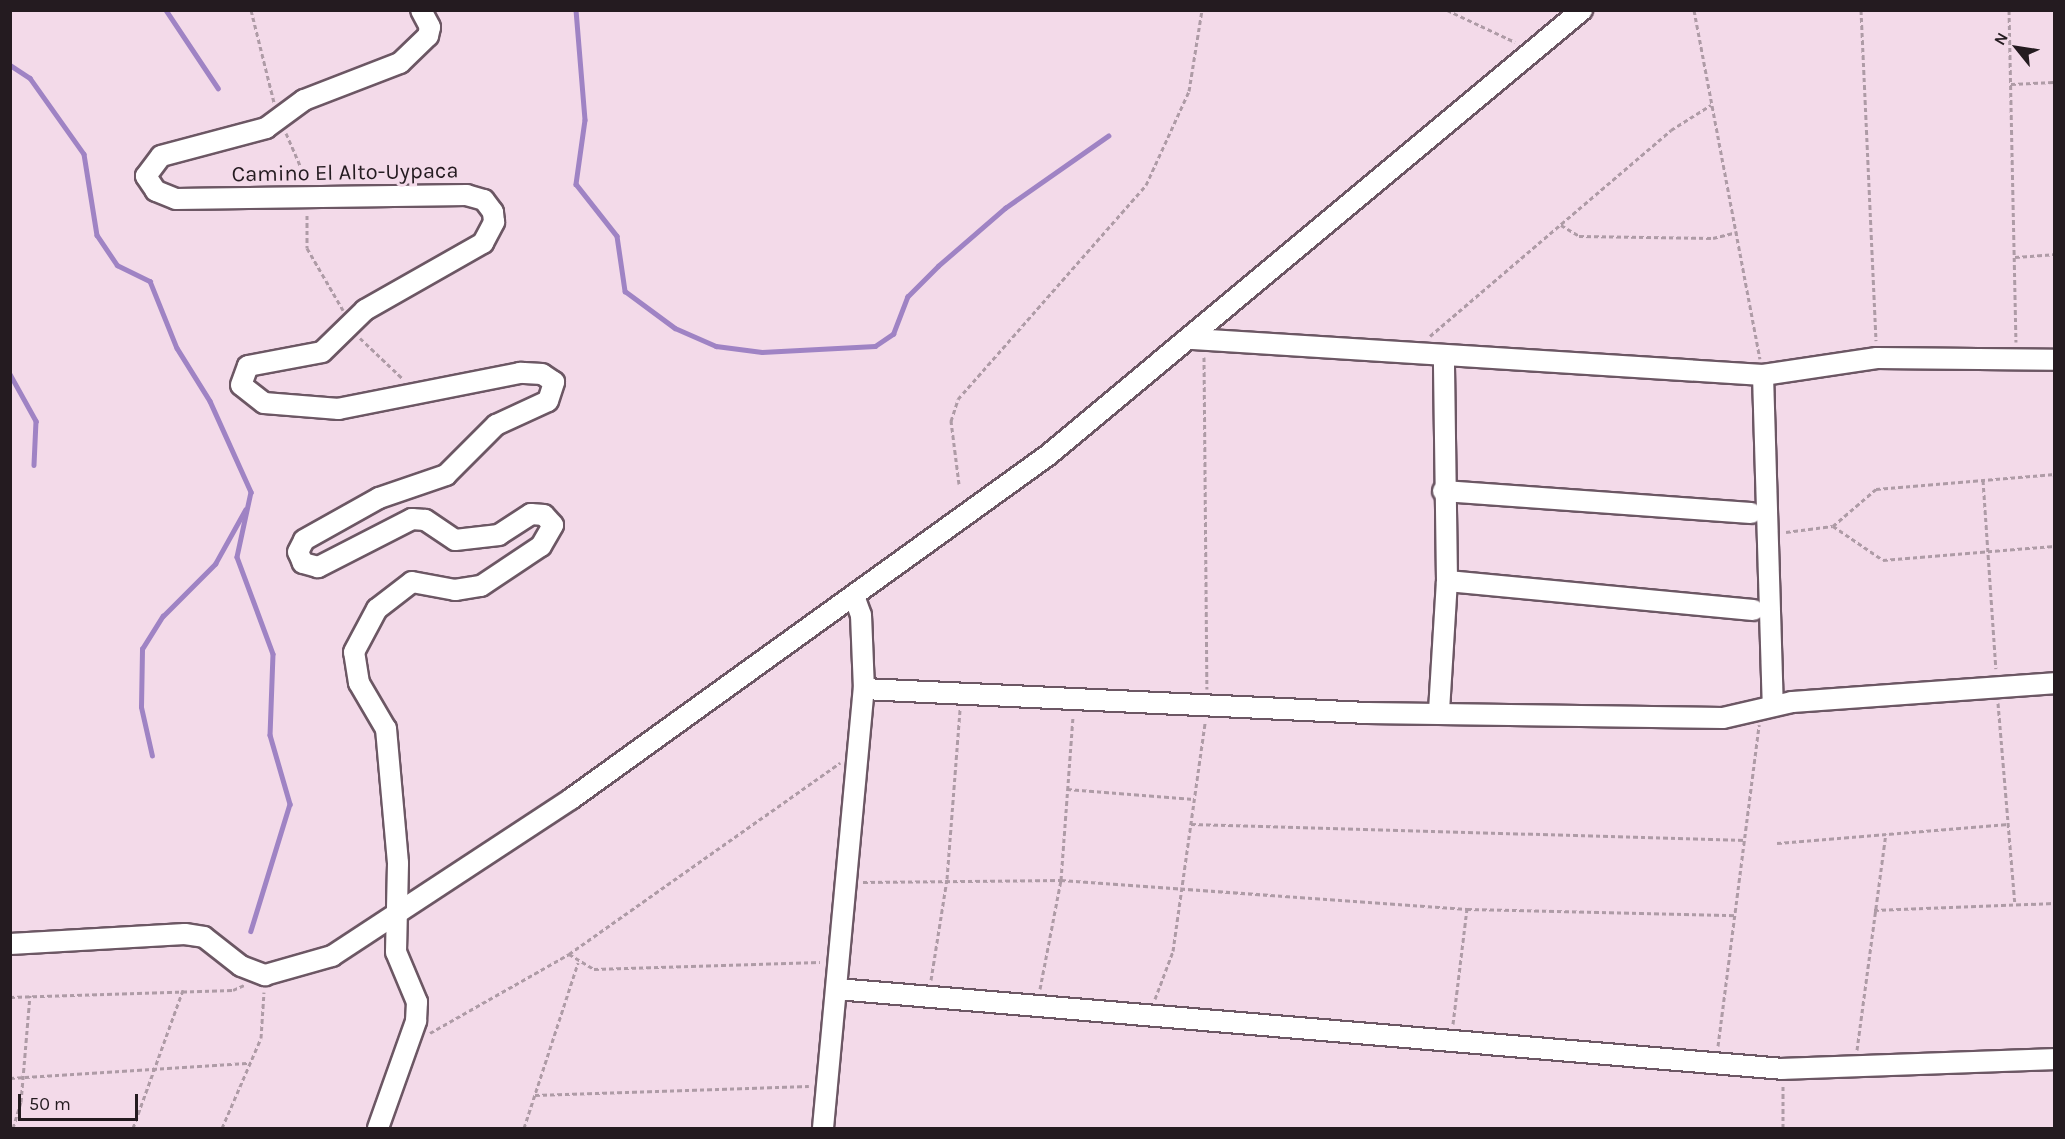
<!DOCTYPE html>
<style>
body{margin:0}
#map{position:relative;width:2065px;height:1139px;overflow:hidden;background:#f3dae9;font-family:Karla,sans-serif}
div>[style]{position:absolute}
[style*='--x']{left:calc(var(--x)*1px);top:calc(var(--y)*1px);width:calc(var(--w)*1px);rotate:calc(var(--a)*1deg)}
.stream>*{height:4.5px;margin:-2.25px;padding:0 2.25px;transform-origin:2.25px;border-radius:2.25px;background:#9f83c4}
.path>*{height:3px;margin-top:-1.5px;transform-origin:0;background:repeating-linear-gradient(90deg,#ae9ba6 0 4.5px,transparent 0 7.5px)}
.roads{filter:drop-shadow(2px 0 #6c5764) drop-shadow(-2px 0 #6c5764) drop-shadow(0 2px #6c5764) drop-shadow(0 -2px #6c5764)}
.minor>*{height:20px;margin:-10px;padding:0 10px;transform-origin:10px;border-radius:10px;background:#fff}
span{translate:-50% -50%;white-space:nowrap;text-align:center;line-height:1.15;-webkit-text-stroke:6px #f3dae9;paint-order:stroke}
.street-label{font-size:22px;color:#241b20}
.frame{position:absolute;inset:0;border:12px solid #241b20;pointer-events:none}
.north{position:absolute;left:1987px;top:18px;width:60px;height:60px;-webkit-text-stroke:4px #f3dae9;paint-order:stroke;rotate:300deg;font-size:16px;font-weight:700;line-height:24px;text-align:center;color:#241b20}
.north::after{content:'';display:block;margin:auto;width:21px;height:27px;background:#241b20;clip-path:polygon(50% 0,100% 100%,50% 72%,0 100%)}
.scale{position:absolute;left:18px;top:1094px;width:120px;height:27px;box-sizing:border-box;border:3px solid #241b20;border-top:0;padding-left:8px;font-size:18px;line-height:21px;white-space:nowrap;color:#241b20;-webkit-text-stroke:4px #f3dae9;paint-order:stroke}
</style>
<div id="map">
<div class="stream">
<div style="--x:166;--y:10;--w:94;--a:56.3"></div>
<div style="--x:576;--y:10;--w:110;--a:85.3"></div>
<div style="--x:585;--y:120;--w:65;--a:98"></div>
<div style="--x:576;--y:184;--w:66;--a:51.7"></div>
<div style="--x:617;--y:236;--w:56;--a:81.7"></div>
<div style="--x:625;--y:291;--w:62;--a:36.5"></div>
<div style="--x:675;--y:328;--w:45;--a:23.7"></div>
<div style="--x:716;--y:346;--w:46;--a:7.4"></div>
<div style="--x:762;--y:352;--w:113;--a:-3"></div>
<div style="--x:875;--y:346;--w:22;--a:-34"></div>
<div style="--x:893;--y:334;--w:40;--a:-69"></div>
<div style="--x:907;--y:297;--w:44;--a:-45"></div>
<div style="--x:938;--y:266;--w:89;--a:-40.9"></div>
<div style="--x:1005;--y:208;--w:126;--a:-35"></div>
<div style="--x:10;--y:65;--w:24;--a:33"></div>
<div style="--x:30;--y:78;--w:93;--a:54.6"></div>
<div style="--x:84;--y:154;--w:82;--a:80.9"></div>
<div style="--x:97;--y:235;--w:36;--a:56"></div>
<div style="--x:117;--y:265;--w:37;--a:26"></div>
<div style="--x:150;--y:281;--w:72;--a:68.1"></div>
<div style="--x:177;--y:348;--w:62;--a:58.1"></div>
<div style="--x:210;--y:401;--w:100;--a:65.7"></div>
<div style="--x:251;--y:492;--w:66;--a:102.2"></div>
<div style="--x:237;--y:557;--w:103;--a:69.6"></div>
<div style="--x:273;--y:654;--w:81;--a:92.1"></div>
<div style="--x:270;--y:735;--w:72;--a:73.8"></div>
<div style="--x:290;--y:804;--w:133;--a:107.1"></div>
<div style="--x:10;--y:374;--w:54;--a:61"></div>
<div style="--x:36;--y:421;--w:44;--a:92.6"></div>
<div style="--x:152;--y:756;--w:50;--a:-102.7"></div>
<div style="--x:141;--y:707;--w:58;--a:-89"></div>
<div style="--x:142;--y:649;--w:39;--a:-58"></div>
<div style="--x:163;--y:616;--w:74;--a:-45"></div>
<div style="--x:215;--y:564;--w:62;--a:-60.9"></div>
</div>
<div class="path">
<div style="--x:251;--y:10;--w:95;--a:76"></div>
<div style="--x:1447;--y:10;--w:75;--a:25.2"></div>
<div style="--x:1694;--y:10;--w:355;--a:79.3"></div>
<div style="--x:1861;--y:10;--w:331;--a:87.4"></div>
<div style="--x:2009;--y:10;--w:332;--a:88.8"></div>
<div style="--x:2011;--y:84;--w:43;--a:-2.7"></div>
<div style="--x:286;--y:133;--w:50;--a:66.5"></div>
<div style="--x:307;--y:215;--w:33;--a:90"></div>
<div style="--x:307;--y:248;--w:72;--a:59.9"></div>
<div style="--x:1561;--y:225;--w:21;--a:31"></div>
<div style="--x:1579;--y:236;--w:134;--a:0.9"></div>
<div style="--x:1713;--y:238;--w:25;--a:-14"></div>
<div style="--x:2015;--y:257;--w:39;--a:-4"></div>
<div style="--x:1430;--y:336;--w:317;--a:-40.5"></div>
<div style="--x:1671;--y:130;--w:47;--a:-32"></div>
<div style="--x:360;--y:338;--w:59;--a:43.6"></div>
<div style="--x:1204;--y:357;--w:332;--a:89.5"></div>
<div style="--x:1983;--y:480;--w:189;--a:86.1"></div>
<div style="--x:959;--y:484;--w:64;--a:-97.2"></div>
<div style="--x:951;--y:421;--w:23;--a:-72"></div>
<div style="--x:958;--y:399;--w:285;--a:-48.7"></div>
<div style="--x:1146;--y:185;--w:103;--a:-65.4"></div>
<div style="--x:1189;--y:91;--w:82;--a:-80.9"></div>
<div style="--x:1833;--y:526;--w:60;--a:34.2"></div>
<div style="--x:1883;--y:560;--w:172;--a:-4.7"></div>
<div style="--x:1786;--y:532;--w:47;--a:-7.3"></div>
<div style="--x:1833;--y:526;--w:57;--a:-40.7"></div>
<div style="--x:1876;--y:489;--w:179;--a:-4.8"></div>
<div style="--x:1998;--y:703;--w:202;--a:85.2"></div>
<div style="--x:1067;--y:789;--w:127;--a:4.5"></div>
<div style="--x:1191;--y:824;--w:555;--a:1.65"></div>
<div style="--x:1777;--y:843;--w:232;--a:-4.7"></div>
<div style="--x:863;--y:882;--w:198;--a:-0.6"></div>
<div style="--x:1061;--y:880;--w:407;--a:4.1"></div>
<div style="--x:1467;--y:909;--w:270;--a:1.3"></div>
<div style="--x:1874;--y:910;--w:180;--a:-2.2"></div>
<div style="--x:569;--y:954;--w:29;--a:31"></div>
<div style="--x:594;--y:969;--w:226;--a:-1.8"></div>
<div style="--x:931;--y:980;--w:102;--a:-81"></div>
<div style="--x:947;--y:879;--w:170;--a:-85.6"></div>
<div style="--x:1040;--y:989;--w:111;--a:-79.1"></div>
<div style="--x:1061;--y:880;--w:164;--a:-85.8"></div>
<div style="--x:10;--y:997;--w:223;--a:-1.8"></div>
<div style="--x:233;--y:990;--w:12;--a:-24"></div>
<div style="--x:1155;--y:999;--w:51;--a:-69.4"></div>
<div style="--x:1173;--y:951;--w:230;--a:-82"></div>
<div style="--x:1453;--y:1024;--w:116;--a:-83.1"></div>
<div style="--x:430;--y:1033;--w:160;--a:-29.6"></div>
<div style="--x:569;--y:954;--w:332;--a:-35.2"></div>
<div style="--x:1718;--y:1046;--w:324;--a:-82.7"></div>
<div style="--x:1857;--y:1050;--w:218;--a:-82.4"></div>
<div style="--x:10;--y:1078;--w:241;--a:-3.6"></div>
<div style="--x:535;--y:1095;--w:274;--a:-1.9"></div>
<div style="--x:13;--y:1128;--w:27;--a:-73"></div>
<div style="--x:21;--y:1102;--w:107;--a:-85.2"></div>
<div style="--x:133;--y:1128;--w:147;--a:-70.1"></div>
<div style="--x:222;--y:1128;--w:98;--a:-66.6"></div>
<div style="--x:261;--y:1038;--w:46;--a:-86.3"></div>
<div style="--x:524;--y:1128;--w:174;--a:-71.9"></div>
<div style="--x:1783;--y:1128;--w:42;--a:-90"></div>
</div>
<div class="roads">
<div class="minor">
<div style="--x:1193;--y:339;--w:571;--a:3.61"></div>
<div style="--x:1763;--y:375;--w:115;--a:-8.5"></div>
<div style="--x:1877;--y:358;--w:177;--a:0.6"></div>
<div style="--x:1763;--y:375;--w:329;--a:88.3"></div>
<div style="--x:1443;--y:491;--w:309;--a:4.1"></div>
<div style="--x:1447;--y:581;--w:308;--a:5.4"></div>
<div style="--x:854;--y:596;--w:20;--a:70"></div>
<div style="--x:861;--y:615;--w:74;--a:87.7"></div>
<div style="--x:864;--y:689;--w:504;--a:2.73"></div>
<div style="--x:1367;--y:713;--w:356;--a:0.8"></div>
<div style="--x:1723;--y:718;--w:71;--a:-13.1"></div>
<div style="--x:1792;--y:702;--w:263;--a:-4.1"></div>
<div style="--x:1439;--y:711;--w:130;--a:-86.5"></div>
<div style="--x:1447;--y:581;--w:226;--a:-90.8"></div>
<div style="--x:10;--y:944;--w:175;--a:-3.3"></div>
<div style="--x:185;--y:934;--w:19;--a:9"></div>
<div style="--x:204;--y:937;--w:47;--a:38.1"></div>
<div style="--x:241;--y:966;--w:26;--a:21"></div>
<div style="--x:265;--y:975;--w:70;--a:-15.8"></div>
<div style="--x:332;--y:956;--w:286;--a:-33.3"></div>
<div style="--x:571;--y:799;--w:587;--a:-35.78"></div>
<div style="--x:1047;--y:456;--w:697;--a:-39.82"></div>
<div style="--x:837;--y:989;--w:949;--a:4.83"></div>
<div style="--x:1783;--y:1069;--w:271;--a:-2.1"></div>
<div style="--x:378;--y:1128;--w:114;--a:-70.4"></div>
<div style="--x:416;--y:1021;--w:19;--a:-87"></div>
<div style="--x:417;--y:1002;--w:54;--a:-112.8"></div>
<div style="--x:396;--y:952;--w:89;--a:-88.7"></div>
<div style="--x:398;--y:863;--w:135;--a:-95.1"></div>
<div style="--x:386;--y:729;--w:53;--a:-120.4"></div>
<div style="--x:359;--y:683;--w:31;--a:-99"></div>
<div style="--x:354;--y:652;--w:49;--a:-61.9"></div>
<div style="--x:377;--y:609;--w:44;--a:-37.6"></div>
<div style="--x:412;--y:582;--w:44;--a:10.5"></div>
<div style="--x:455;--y:590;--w:26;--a:-9"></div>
<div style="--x:481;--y:586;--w:72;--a:-33.7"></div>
<div style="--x:541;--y:546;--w:24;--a:-60"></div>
<div style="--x:553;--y:525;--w:13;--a:-132"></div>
<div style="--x:544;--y:515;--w:13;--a:-176"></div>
<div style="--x:531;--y:514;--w:38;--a:147"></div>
<div style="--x:499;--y:535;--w:44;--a:173.5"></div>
<div style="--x:455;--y:540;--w:36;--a:-146"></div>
<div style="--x:425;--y:520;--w:13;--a:-176"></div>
<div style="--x:412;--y:519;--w:106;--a:152.9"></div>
<div style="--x:318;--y:567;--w:16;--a:-165"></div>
<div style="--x:303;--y:563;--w:12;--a:-114"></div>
<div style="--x:298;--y:552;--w:13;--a:-63"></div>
<div style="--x:304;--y:540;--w:86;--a:-29.2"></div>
<div style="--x:379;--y:498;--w:71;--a:-18.9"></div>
<div style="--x:446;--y:475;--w:71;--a:-45"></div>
<div style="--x:496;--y:425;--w:57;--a:-24.8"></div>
<div style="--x:548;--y:401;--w:20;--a:-72"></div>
<div style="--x:554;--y:382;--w:14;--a:-146"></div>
<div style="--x:542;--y:374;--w:22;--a:-177"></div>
<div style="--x:520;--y:373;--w:185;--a:168.8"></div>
<div style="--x:339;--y:409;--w:75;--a:-175.4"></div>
<div style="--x:264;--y:403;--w:29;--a:-142"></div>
<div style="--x:241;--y:385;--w:20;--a:-70"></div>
<div style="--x:248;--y:366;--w:75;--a:-10.7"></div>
<div style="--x:322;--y:352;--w:60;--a:-44.3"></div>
<div style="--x:365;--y:310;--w:136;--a:-29.6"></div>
<div style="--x:483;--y:243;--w:24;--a:-62"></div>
<div style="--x:494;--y:222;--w:10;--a:-96"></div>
<div style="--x:493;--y:212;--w:15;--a:-127"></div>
<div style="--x:484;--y:200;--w:18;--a:-164"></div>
<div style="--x:467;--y:195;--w:291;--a:179.2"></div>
<div style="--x:176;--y:199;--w:22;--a:-158"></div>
<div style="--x:156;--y:191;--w:18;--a:-124"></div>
<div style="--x:146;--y:176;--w:25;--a:-53"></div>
<div style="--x:161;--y:156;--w:109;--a:-14.9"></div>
<div style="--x:266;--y:128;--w:47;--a:-36.4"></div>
<div style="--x:304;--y:100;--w:103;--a:-21.1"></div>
<div style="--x:400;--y:63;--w:39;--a:-44"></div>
<div style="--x:428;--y:36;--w:9;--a:-77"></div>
<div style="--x:430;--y:27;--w:19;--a:-118"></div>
<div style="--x:823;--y:1128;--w:441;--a:-84.7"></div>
</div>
</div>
<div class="street-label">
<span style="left:345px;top:173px;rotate:-1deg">Camino El Alto-Uypaca</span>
</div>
<div class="frame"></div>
<div class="north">N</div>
<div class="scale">50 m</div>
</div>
